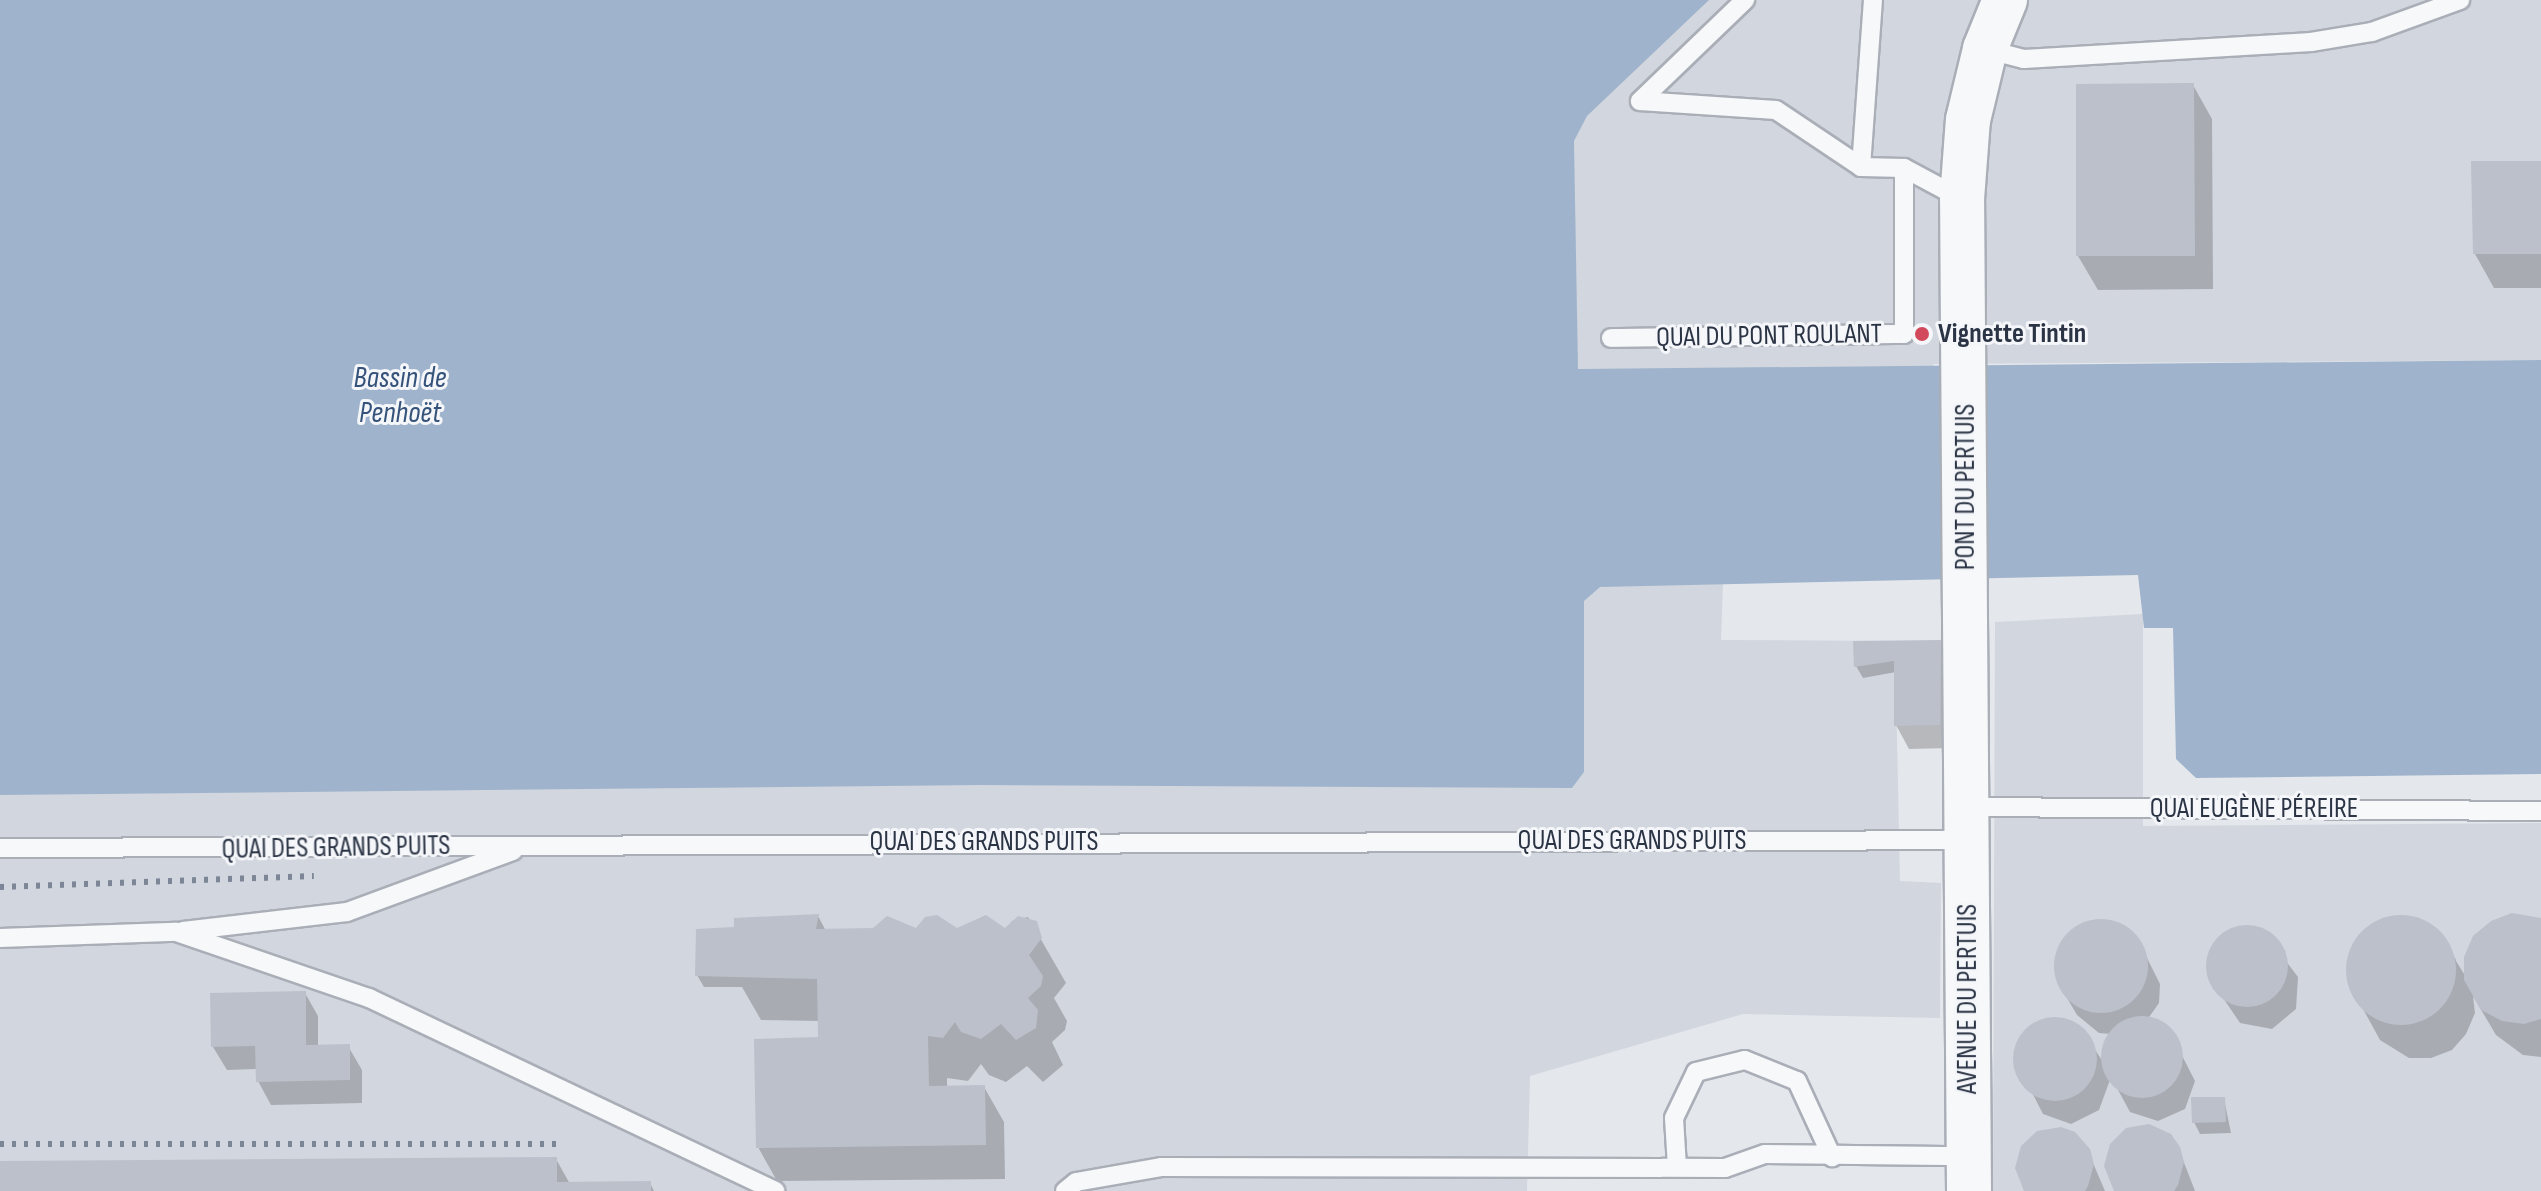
<!DOCTYPE html>
<meta charset="utf-8">
<style>
body{margin:0}
#map{position:relative;width:2541px;height:1191px;overflow:hidden;background:#e4e7ec;font-family:"Sofia Sans Condensed",sans-serif}
div>[style]{position:absolute}
[style*='--x']{left:calc(var(--x)*1px);top:calc(var(--y)*1px);width:calc(var(--w)*1px);rotate:calc(var(--a)*1deg)}
.built>*{inset:0;background:#d2d6de}
.water>*{inset:0;background:#9fb4cc}
.shadow>*{inset:0;background:#0003}
.building>*{inset:0;background:#bbc0ca}
.round{border-radius:50%}
.roads{filter:drop-shadow(2px 0 #a9aeb7) drop-shadow(-2px 0 #a9aeb7) drop-shadow(0 2px #a9aeb7) drop-shadow(0 -2px #a9aeb7)}
.service>*{height:18px;margin:-9px;padding:0 9px;transform-origin:9px;border-radius:9px;background:#f7f8fa}
.tertiary>*{height:44px;margin:-22px;padding:0 22px;transform-origin:22px;border-radius:22px;background:#f7f8fa}
.rail>*{height:6px;margin-top:-3px;transform-origin:0;background:repeating-linear-gradient(90deg,#7d8696 0 4px,transparent 0 12px)}
.dots>*{width:22px;height:22px;translate:-50% -50%;box-sizing:border-box;border:4px solid #f4f6f9;border-radius:50%}
span{translate:-50% -50%;white-space:nowrap;text-align:center;line-height:1.15;-webkit-text-stroke:6px #f4f6f9;paint-order:stroke}
.poi-label{font-size:28px;color:#2b3445;font-weight:700}
.left{translate:0 -50%;text-align:left}
.street-label{font-size:28px;color:#2b3445}
.water-label{font-size:30px;color:#34527a;font-style:italic}
</style>
<div id="map">
<div class="built">
<div style="clip-path:polygon(0 0,2541px 0,2541px 360px,1933px 364px,1935px 577px,1723px 584px,1721px 640px,1895px 641px,1900px 881px,1941px 883px,1940px 1018px,1743px 1014px,1530px 1076px,1527px 1191px,0 1191px)"></div>
<div style="clip-path:polygon(2143px 614px,2143px 826px,2541px 823px,2541px 1191px,1993px 1191px,1995px 622px)"></div>
</div>
<div class="water">
<div style="clip-path:polygon(0 0,1709px 0,1587px 116px,1574px 141px,1578px 369px,2541px 360px,2541px 774px,2196px 778px,2176px 759px,2173px 628px,2144px 628px,2138px 575px,1600px 587px,1584px 601px,1584px 772px,1572px 788px,982px 785px,0 795px)"></div>
</div>
<div class="shadow">
<div style="clip-path:polygon(2193px 85px,2212px 119px,2213px 289px,2098px 290px,2078px 256px)"></div>
<div style="clip-path:polygon(2541px 163px,2541px 288px,2494px 288px,2475px 254px)"></div>
<div style="clip-path:polygon(1940px 642px,1953px 665px,1952px 748px,1909px 749px,1896px 725px,1896px 672px,1863px 678px,1856px 666px)"></div>
<div style="clip-path:polygon(818px 916px,826px 931px,1005px 931px,1012px 921px,1028px 917px,1066px 983px,1054px 998px,1067px 1021px,1065px 1030px,1052px 1042px,1063px 1065px,1043px 1082px,1027px 1066px,1006px 1082px,989px 1075px,981px 1064px,968px 1081px,947px 1078px,947px 1088px,984px 1087px,1004px 1122px,1005px 1179px,777px 1181px,758px 1147px,820px 1039px,820px 1021px,761px 1020px,742px 987px,704px 987px,697px 975px,736px 929px)"></div>
<div style="clip-path:polygon(2403px 916px,2424px 922px,2442px 935px,2456px 960px,2455px 987px,2456px 961px,2466px 977px,2541px 921px,2541px 1057px,2523px 1055px,2496px 1035px,2473px 996px,2475px 1013px,2466px 1034px,2452px 1050px,2431px 1058px,2409px 1058px,2380px 1040px,2350px 985px,2348px 963px,2356px 942px,2371px 926px)"></div>
<div style="clip-path:polygon(2118px 924px,2139px 942px,2160px 984px,2159px 1003px,2147px 1020px,2168px 1028px,2195px 1081px,2185px 1109px,2158px 1121px,2130px 1112px,2111px 1077px,2099px 1110px,2071px 1124px,2043px 1114px,2016px 1061px,2026px 1033px,2054px 1019px,2082px 1030px,2107px 1068px,2102px 1059px,2112px 1034px,2099px 1033px,2077px 1015px,2063px 991px,2058px 954px,2081px 926px)"></div>
<div style="clip-path:polygon(2238px 928px,2262px 930px,2298px 977px,2296px 1009px,2272px 1029px,2240px 1023px,2211px 980px,2213px 948px)"></div>
<div style="clip-path:polygon(305px 993px,318px 1016px,318px 1047px,348px 1046px,362px 1070px,362px 1103px,271px 1105px,258px 1081px,257px 1069px,227px 1070px,213px 1047px)"></div>
<div style="clip-path:polygon(2224px 1099px,2231px 1133px,2200px 1134px,2194px 1122px)"></div>
<div style="clip-path:polygon(556px 1159px,570px 1184px,650px 1183px,654px 1191px,0 1191px,0 1163px)"></div>
<div style="clip-path:polygon(2183px 1160px,2195px 1191px,2118px 1191px)"></div>
<div style="clip-path:polygon(2093px 1163px,2105px 1191px,2029px 1191px)"></div>
</div>
<div class="building">
<div style="clip-path:polygon(2194px 83px,2195px 256px,2076px 256px,2076px 84px)"></div>
<div style="clip-path:polygon(2471px 161px,2541px 161px,2541px 254px,2473px 254px)"></div>
<div style="clip-path:polygon(1941px 640px,1940px 725px,1894px 726px,1894px 661px,1854px 667px,1853px 641px)"></div>
<div style="clip-path:polygon(2512px 913px,2541px 918px,2541px 1019px,2524px 1024px,2502px 1021px,2481px 1010px,2464px 980px,2464px 957px,2473px 936px,2491px 921px)"></div>
<div style="clip-path:polygon(819px 914px,816px 929px,873px 928px,887px 916px,916px 928px,925px 917px,937px 915px,957px 928px,986px 915px,1005px 928px,1018px 916px,1037px 921px,1042px 938px,1029px 955px,1043px 976px,1041px 986px,1028px 998px,1038px 1010px,1036px 1028px,1016px 1040px,1001px 1024px,981px 1039px,961px 1032px,955px 1022px,943px 1038px,928px 1036px,929px 1086px,985px 1085px,986px 1145px,756px 1148px,754px 1039px,818px 1037px,817px 979px,695px 976px,696px 929px,734px 927px,734px 918px)"></div>
<div class="round" style="left:2346px;top:915px;width:110px;height:110px"></div>
<div class="round" style="left:2054px;top:919px;width:94px;height:94px"></div>
<div class="round" style="left:2206px;top:925px;width:82px;height:82px"></div>
<div style="clip-path:polygon(306px 991px,306px 1045px,350px 1044px,350px 1080px,256px 1082px,255px 1046px,211px 1047px,210px 993px)"></div>
<div class="round" style="left:2101px;top:1016px;width:82px;height:82px"></div>
<div class="round" style="left:2013px;top:1017px;width:84px;height:84px"></div>
<div style="clip-path:polygon(2191px 1097px,2225px 1097px,2226px 1122px,2192px 1123px)"></div>
<div style="clip-path:polygon(2149px 1124px,2171px 1134px,2180px 1147px,2184px 1162px,2178px 1185px,2174px 1191px,2114px 1191px,2104px 1166px,2110px 1144px,2126px 1128px)"></div>
<div style="clip-path:polygon(2061px 1127px,2075px 1132px,2090px 1149px,2094px 1164px,2088px 1186px,2085px 1191px,2024px 1191px,2015px 1168px,2021px 1146px,2037px 1131px)"></div>
<div style="clip-path:polygon(557px 1157px,557px 1182px,651px 1181px,651px 1191px,0 1191px,0 1161px)"></div>
</div>
<div class="roads">
<div class="service">
<div style="--x:1985;--y:49;--w:40;--a:14.4"></div>
<div style="--x:2024;--y:59;--w:288;--a:-3.4"></div>
<div style="--x:2311;--y:42;--w:62;--a:-9.3"></div>
<div style="--x:2372;--y:32;--w:94;--a:-20"></div>
<div style="--x:1640;--y:101;--w:136;--a:3.8"></div>
<div style="--x:1776;--y:110;--w:102;--a:33.8"></div>
<div style="--x:1861;--y:167;--w:43;--a:1.3"></div>
<div style="--x:1904;--y:168;--w:64;--a:28.2"></div>
<div style="--x:1640;--y:101;--w:146;--a:-43.9"></div>
<div style="--x:1861;--y:167;--w:167;--a:-85.9"></div>
<div style="--x:1611;--y:338;--w:293;--a:-0.8"></div>
<div style="--x:1904;--y:334;--w:166;--a:-90"></div>
<div style="--x:1967;--y:807;--w:574;--a:0.4"></div>
<div style="--x:0;--y:848;--w:1967;--a:-0.23"></div>
<div style="--x:183;--y:931;--w:165;--a:-6.6"></div>
<div style="--x:347;--y:912;--w:177;--a:-20.2"></div>
<div style="--x:0;--y:938;--w:176;--a:-2"></div>
<div style="--x:176;--y:932;--w:204;--a:18.9"></div>
<div style="--x:369;--y:998;--w:450;--a:25.4"></div>
<div style="--x:1677;--y:1167;--w:49;--a:-93.5"></div>
<div style="--x:1674;--y:1118;--w:51;--a:-64.4"></div>
<div style="--x:1696;--y:1072;--w:50;--a:-13.8"></div>
<div style="--x:1745;--y:1060;--w:56;--a:22"></div>
<div style="--x:1797;--y:1081;--w:84;--a:65.3"></div>
<div style="--x:1065;--y:1191;--w:14;--a:-39"></div>
<div style="--x:1076;--y:1182;--w:86;--a:-10"></div>
<div style="--x:1161;--y:1167;--w:564;--a:0.1"></div>
<div style="--x:1725;--y:1168;--w:42;--a:-19.3"></div>
<div style="--x:1765;--y:1154;--w:204;--a:0.6"></div>
</div>
<div class="tertiary">
<div style="--x:1969;--y:1191;--w:992;--a:-90.4"></div>
<div style="--x:1962;--y:199;--w:79;--a:-85.7"></div>
<div style="--x:1968;--y:120;--w:73;--a:-76.5"></div>
<div style="--x:1985;--y:49;--w:53;--a:-67.8"></div>
</div>
</div>
<div class="rail">
<div style="--x:0;--y:887;--w:314;--a:-2"></div>
<div style="--x:0;--y:1144;--w:560;--a:0"></div>
</div>
<div class="dots">
<div style="left:1922px;top:334px;background:#d1495b"></div>
</div>
<div class="poi-label">
<span class="left" style="left:1938px;top:334px">Vignette Tintin</span>
</div>
<div class="street-label">
<span style="left:1769px;top:336px;rotate:-1deg">QUAI DU PONT ROULANT</span>
<span style="left:1966px;top:487px;rotate:-90deg">PONT DU PERTUIS</span>
<span style="left:2254px;top:809px">QUAI EUGÈNE PÉREIRE</span>
<span style="left:1632px;top:841px">QUAI DES GRANDS PUITS</span>
<span style="left:984px;top:842px">QUAI DES GRANDS PUITS</span>
<span style="left:336px;top:848px;rotate:-1deg">QUAI DES GRANDS PUITS</span>
<span style="left:1968px;top:999px;rotate:-90deg">AVENUE DU PERTUIS</span>
</div>
<div class="water-label">
<span style="left:400px;top:395px">Bassin de<br>Penhoët</span>
</div>
</div>
